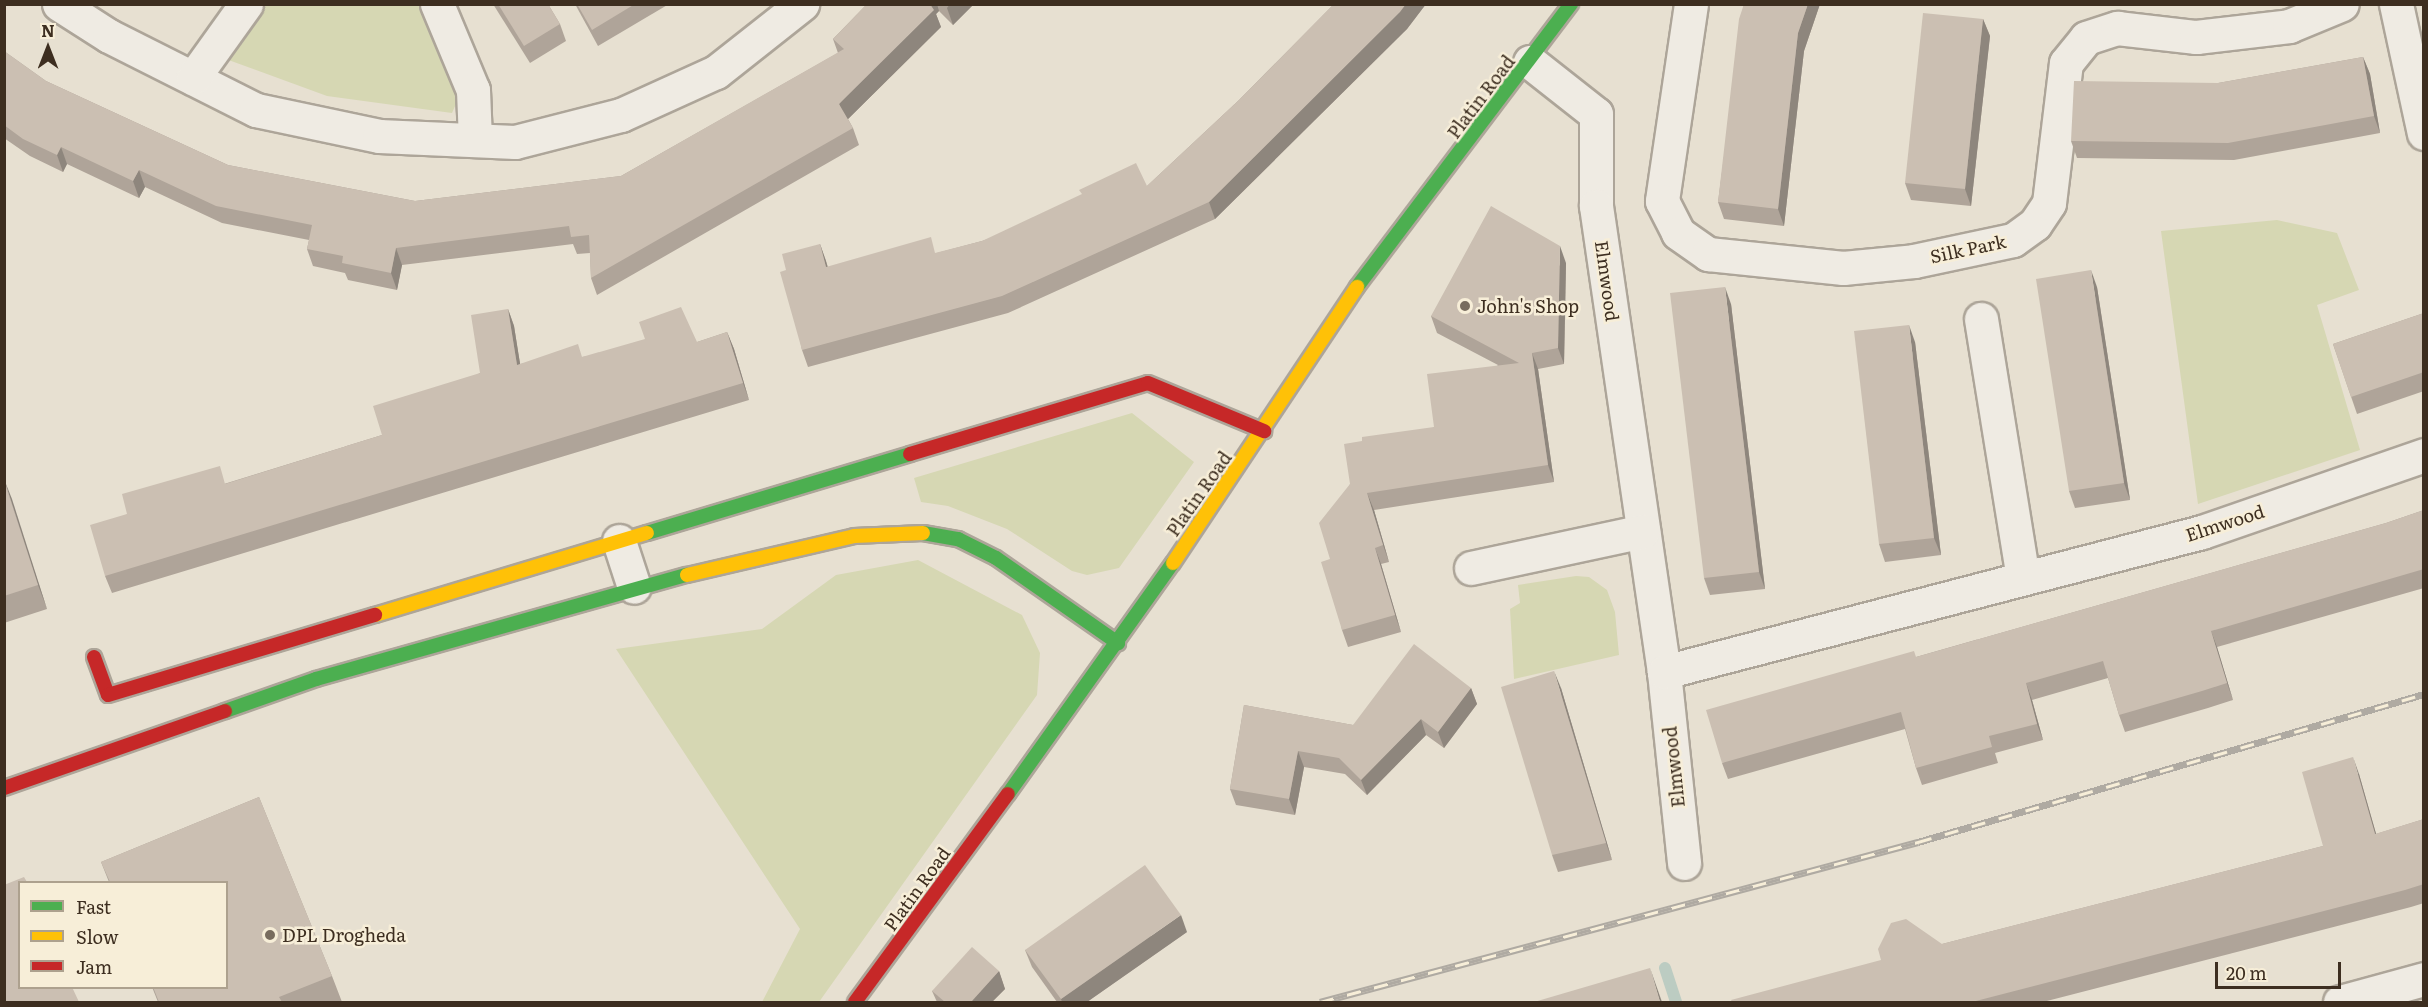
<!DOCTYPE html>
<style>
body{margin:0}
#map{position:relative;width:2428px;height:1007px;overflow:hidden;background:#e7e0d1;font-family:Literata,serif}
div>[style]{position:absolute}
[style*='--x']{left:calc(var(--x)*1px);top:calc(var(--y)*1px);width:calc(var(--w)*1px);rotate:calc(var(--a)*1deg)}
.green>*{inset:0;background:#d6d7b3}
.stream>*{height:12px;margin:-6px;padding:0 6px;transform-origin:6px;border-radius:6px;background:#bcccc2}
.roads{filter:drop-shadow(2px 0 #ada599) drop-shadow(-2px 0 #ada599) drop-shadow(0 2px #ada599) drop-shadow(0 -2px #ada599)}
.street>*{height:33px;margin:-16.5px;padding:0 16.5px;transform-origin:16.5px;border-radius:16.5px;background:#efebe3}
.fast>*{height:14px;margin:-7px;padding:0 7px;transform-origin:7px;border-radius:7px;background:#4caf50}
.slow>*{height:14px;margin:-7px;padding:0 7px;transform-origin:7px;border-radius:7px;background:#ffc107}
.jam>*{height:14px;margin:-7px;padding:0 7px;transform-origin:7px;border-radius:7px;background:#c62828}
.rail>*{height:7px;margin-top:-3.5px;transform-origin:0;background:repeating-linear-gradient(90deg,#f7eed8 0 14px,#afaaa2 0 28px);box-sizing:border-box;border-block:2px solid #afaaa2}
.wall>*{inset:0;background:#afa499}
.shaded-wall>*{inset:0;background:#8e867d}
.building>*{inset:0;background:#cbbfb2}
.dots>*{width:16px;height:16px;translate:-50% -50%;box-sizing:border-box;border:3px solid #f7eed8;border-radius:50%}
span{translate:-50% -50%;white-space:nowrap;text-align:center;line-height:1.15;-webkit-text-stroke:5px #f7eed8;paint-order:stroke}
.street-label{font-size:18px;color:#3d2e20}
.poi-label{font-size:18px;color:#3d2e20}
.left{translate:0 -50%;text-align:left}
.frame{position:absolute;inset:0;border:6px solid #3d2e20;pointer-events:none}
.legend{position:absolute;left:18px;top:881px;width:210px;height:108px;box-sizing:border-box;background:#f7eed8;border:2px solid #ada18e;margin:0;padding:8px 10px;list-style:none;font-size:18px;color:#3d2e20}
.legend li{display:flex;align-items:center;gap:12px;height:30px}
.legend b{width:30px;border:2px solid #ada18e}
.north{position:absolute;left:18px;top:18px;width:60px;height:60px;-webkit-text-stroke:4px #f7eed8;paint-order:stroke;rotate:0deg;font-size:16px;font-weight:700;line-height:24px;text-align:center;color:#3d2e20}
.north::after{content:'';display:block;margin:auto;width:21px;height:27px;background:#3d2e20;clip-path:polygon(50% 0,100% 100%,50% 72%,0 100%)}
.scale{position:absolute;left:2215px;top:962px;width:126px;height:27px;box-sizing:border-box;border:3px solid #3d2e20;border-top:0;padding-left:8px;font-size:18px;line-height:21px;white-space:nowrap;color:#3d2e20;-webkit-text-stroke:4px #f7eed8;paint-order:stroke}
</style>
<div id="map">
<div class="green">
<div style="clip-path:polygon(260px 5px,425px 5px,462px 90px,452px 113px,327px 96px,223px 58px)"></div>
<div style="clip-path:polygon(2277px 220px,2337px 233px,2359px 290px,2317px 305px,2360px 450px,2198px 504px,2161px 231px)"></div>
<div style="clip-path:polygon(1132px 413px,1194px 462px,1119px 568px,1087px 575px,1072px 571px,1007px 529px,948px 506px,921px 502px,914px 478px)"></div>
<div style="clip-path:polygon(918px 560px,1022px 615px,1040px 653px,1037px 695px,819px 1002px,762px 1002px,800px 929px,616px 649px,762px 629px,836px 575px)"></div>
<div style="clip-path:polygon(1576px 576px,1589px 577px,1607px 590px,1615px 612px,1619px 655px,1514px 679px,1510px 609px,1520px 603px,1518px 585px)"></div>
</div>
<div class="stream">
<div style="--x:1665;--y:968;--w:36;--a:72"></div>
</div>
<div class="roads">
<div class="street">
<div style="--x:59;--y:4;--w:59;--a:32.6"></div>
<div style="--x:109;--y:36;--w:165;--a:26.7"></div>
<div style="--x:256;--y:110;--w:126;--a:11.9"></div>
<div style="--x:379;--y:136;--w:136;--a:2.5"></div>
<div style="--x:515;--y:142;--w:109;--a:-14.3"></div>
<div style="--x:621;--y:115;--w:104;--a:-24.4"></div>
<div style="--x:716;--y:72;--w:110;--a:-38.3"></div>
<div style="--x:437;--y:4;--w:93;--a:67.3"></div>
<div style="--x:473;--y:90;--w:50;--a:87.7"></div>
<div style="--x:1691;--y:4;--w:199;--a:98.4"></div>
<div style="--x:1662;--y:201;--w:36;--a:63"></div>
<div style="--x:1678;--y:233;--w:37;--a:35"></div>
<div style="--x:1708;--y:254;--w:136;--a:5.9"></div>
<div style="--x:1843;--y:268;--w:71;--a:-5.6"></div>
<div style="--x:1914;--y:261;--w:101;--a:-12"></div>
<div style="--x:2013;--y:240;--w:27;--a:-36"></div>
<div style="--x:2035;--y:224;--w:25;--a:-56"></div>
<div style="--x:2049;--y:203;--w:141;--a:-83.1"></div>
<div style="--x:2066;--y:63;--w:32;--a:-51"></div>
<div style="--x:2086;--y:38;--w:33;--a:-18"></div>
<div style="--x:2117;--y:28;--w:80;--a:6.5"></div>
<div style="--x:2196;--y:37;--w:94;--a:-6.7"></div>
<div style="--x:2289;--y:26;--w:57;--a:-22.5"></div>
<div style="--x:2396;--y:4;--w:132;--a:77.8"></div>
<div style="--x:1530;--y:62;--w:84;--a:38.2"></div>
<div style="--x:1596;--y:114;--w:92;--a:90"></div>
<div style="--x:1596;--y:206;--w:471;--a:81.7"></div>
<div style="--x:1664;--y:672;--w:192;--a:84"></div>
<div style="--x:193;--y:78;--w:91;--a:-54.4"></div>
<div style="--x:1981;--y:319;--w:262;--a:80.8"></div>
<div style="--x:619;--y:541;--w:48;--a:71.9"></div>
<div style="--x:1471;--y:568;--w:176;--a:-12.1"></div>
<div style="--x:1664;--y:672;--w:556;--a:-14.59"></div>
<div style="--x:2202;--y:532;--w:235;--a:-19.1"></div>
<div style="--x:2340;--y:1002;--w:87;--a:-15.3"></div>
</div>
<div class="fast">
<div style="--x:1357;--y:287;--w:355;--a:-52.9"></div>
<div style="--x:647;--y:533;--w:275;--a:-16.7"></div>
<div style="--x:923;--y:533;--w:36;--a:10"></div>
<div style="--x:958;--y:539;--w:42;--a:26.6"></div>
<div style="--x:996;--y:558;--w:149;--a:34.9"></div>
<div style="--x:225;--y:711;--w:96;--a:-19.4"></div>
<div style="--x:316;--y:679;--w:385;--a:-15.7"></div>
<div style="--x:1008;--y:794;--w:284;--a:-54.5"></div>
</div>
<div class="slow">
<div style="--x:1173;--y:563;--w:332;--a:-56.3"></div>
<div style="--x:687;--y:575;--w:171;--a:-13.1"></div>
<div style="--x:854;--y:536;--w:69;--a:-2.5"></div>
<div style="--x:375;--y:615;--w:284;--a:-16.8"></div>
</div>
<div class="jam">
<div style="--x:910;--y:454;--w:248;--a:-16.6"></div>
<div style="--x:1148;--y:383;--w:126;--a:22.5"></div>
<div style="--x:94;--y:657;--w:40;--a:69.8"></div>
<div style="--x:108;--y:695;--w:279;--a:-16.7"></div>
<div style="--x:4;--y:788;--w:234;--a:-19.2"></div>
<div style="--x:855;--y:1002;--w:258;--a:-53.7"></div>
</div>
</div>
<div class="rail">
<div style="--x:1320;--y:1002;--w:619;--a:-14.98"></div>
<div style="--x:1918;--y:842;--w:527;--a:-16.3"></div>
</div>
<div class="wall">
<div style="clip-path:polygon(493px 4px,548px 4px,560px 24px,566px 41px,530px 63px)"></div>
<div style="clip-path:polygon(575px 4px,669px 4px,598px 46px)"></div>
<div style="clip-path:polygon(867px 4px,974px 4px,953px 25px,939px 11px,936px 14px,941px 27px,848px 119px,853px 128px,859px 145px,597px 295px,591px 278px,590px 253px,577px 254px,573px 244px,402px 265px,397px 290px,348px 280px,345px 273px,313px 266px,307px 249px,309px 240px,222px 223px,145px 187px,139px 198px,67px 164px,63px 172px,30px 156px,4px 138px,4px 51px,46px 81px,228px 165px,415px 201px,621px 176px,838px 53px,833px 39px)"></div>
<div style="clip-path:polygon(1334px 4px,1426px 4px,1407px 29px,1215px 219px,1008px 313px,808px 367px,802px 350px,786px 270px,820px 244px,828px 267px,937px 253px,982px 241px,1147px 186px,1239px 100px)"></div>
<div style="clip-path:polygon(1744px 4px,1820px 4px,1804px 51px,1784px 226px,1724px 219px,1718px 202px)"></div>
<div style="clip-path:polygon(1983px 19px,1990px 36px,1971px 206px,1911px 200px,1905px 183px)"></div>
<div style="clip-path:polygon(2363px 57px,2370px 74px,2380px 133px,2234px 160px,2077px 158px,2071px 141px,2218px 83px)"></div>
<div style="clip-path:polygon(1566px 263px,1564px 364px,1538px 369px,1554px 482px,1374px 510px,1389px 562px,1381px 564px,1401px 632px,1348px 647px,1342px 630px,1330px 559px,1350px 484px,1434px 427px,1498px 365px,1437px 333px,1431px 316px)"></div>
<div style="clip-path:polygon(2097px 287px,2130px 500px,2075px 508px,2069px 491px)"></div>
<div style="clip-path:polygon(1731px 304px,1765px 589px,1710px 595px,1704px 578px)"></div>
<div style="clip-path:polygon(508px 309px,514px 326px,520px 364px,582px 357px,697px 342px,727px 332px,734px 349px,749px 400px,112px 593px,105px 576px,127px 514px,382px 435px,480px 373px)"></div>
<div style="clip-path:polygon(2424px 313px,2424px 391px,2357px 414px,2333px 344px)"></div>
<div style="clip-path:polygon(1915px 342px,1941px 555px,1885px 562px,1879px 544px)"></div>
<div style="clip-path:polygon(4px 479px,47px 609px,4px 623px)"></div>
<div style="clip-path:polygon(2424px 510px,2424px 588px,2217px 647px,2233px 700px,2208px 708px,2125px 732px,2119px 715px,2108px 678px,2032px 700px,2043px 740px,1995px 753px,1998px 763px,1922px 785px,1916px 768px,1905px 729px,1728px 779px,1722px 763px,1916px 657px,2386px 523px)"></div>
<div style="clip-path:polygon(1471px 688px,1477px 704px,1444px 748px,1426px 735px,1367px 795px,1345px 774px,1304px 767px,1295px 815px,1236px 805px,1230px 789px,1244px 705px,1353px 725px)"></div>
<div style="clip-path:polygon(1561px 688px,1612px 860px,1558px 872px,1552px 855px)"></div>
<div style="clip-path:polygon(2359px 774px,2376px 834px,2424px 819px,2424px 903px,2411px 907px,2043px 1002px,1732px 1002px,1942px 944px,2323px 846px)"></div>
<div style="clip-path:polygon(259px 797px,332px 976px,342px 1002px,158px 1002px,152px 987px,226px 987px,226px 882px,109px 882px,101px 862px)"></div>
<div style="clip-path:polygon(1187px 932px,1087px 1002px,1057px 1002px,1032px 967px,1025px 950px)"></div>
<div style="clip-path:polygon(999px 971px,1005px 989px,992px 1002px,937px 1002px,932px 991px)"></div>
</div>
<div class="shaded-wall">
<div style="clip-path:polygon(923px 4px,937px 4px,939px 11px,936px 14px,941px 27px,846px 121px,839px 104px)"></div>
<div style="clip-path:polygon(950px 4px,974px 4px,953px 25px,947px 8px)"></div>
<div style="clip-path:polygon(1406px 4px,1426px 4px,1407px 29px,1215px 219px,1209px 202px)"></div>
<div style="clip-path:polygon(1808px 4px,1820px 4px,1804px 51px,1784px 226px,1778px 209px,1798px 33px)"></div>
<div style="clip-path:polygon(1983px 19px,1990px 36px,1971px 206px,1965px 189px)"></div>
<div style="clip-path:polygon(2363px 57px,2370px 74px,2380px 133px,2374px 116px)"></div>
<div style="clip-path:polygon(61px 147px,67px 164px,63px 172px,57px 155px)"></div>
<div style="clip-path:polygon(139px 170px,145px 187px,139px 198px,133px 181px)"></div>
<div style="clip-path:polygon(820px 244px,826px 261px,832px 285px,826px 267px)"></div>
<div style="clip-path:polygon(1560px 246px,1566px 263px,1564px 364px,1558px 348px)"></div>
<div style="clip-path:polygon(396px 248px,402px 265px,397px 290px,391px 273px)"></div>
<div style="clip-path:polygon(2091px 270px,2097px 287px,2130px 500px,2124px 483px)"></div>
<div style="clip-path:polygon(1725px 287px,1731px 304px,1765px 589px,1759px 572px)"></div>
<div style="clip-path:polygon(508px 309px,514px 326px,523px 382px,517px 365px)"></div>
<div style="clip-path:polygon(1909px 325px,1915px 342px,1941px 555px,1934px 538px)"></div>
<div style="clip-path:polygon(727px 332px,734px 349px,749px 400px,743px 383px)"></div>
<div style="clip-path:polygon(1532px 353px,1538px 369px,1554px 482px,1548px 465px)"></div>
<div style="clip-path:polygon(4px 479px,12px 499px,47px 609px,38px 585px)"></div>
<div style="clip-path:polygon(1367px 493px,1374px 510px,1389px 562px,1383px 545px)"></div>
<div style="clip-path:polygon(1375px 548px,1381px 564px,1401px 632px,1395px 615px)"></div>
<div style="clip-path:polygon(2211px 631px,2217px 647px,2233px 700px,2227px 683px)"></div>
<div style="clip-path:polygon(1554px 671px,1561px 688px,1612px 860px,1606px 843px)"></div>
<div style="clip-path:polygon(2026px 683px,2032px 700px,2043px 740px,2037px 724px)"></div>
<div style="clip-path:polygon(1471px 688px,1477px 704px,1444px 748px,1438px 732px)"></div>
<div style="clip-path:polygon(1421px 719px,1426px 735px,1367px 795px,1361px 780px)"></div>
<div style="clip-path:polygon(1298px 751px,1304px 767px,1295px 815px,1289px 799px)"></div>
<div style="clip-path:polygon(2353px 757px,2359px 774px,2381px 851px,2375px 834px)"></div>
<div style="clip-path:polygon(1181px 915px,1187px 932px,1087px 1002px,1062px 1002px,1061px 999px)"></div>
<div style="clip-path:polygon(1650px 968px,1662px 1002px,1660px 1002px)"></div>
<div style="clip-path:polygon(999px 971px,1005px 989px,992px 1002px,971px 1002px)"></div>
</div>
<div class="building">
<div style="clip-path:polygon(498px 4px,548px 4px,560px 24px,524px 46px)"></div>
<div style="clip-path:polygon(577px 4px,635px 4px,592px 30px)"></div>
<div style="clip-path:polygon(867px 4px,930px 4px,934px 10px,839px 104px,853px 128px,591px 278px,589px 235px,571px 237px,569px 226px,396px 248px,391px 273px,342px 263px,343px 256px,307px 249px,312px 225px,216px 206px,139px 170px,133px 181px,61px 147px,57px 155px,23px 139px,4px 125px,4px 51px,46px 81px,228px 165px,415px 201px,621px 176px,844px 49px,833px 39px)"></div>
<div style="clip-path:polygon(1334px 4px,1406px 4px,1400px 12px,1209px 202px,1002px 296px,802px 350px,780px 272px,786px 270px,782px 254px,820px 244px,826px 267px,931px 237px,935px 253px,982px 241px,1082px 194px,1079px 190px,1136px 163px,1147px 186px,1239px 100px)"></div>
<div style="clip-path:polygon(1744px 4px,1808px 4px,1798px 33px,1778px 209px,1718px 202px,1739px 19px)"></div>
<div style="clip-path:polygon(1923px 13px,1983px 19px,1965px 189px,1905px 183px)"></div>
<div style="clip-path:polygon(2363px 57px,2374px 116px,2228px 143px,2071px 141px,2074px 81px,2218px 83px)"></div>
<div style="clip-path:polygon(1491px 206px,1560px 246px,1558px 348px,1532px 353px,1548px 465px,1367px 493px,1383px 545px,1375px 548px,1395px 615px,1342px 630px,1321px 562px,1330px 559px,1319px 523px,1350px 484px,1344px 444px,1362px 441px,1362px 437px,1434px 427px,1427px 374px,1519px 363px,1431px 316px)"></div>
<div style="clip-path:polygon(2091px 270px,2124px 483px,2069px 491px,2036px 279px)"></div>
<div style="clip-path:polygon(1725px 287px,1759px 572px,1704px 578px,1670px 293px)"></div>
<div style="clip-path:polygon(681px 307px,697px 342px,727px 332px,743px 383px,105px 576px,90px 525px,127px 514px,122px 494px,220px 466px,225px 484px,382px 435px,373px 406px,480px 373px,471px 315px,508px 309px,517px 365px,578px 344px,582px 357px,645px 339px,639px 322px)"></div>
<div style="clip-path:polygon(2424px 313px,2424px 372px,2351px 397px,2333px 344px)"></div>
<div style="clip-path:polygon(1909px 325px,1934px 538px,1879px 544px,1854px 331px)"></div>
<div style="clip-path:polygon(4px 480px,38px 585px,4px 596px)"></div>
<div style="clip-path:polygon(2424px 510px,2424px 569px,2211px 631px,2227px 683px,2202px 691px,2119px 715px,2103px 661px,2026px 683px,2037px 724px,1989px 736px,1992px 747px,1916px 768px,1901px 712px,1722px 763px,1706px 710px,1914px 651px,1916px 657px,2386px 523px)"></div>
<div style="clip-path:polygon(1414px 644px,1471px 688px,1438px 732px,1421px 719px,1361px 780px,1339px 758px,1298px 751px,1289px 799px,1230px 789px,1244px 705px,1353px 725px)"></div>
<div style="clip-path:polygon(1554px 671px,1606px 843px,1552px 855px,1501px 687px)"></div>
<div style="clip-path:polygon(2353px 757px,2375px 834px,2424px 819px,2424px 884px,2405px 890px,1972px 1002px,1732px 1002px,1731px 1000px,1881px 960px,1878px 949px,1891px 923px,1906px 919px,1942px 944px,2323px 846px,2302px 772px)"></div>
<div style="clip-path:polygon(259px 797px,332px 976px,279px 997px,282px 1002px,159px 1002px,153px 987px,226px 987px,226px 882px,110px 882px,101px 862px)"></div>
<div style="clip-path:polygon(1145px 865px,1181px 915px,1061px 999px,1025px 950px)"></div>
<div style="clip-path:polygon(24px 877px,27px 882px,20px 882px,20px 987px,72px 987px,79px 1002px,4px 1002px,4px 885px)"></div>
<div style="clip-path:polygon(972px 947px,999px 971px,971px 1002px,945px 1002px,932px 991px)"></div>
<div style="clip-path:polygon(1650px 968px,1660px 1002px,1534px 1002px)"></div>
</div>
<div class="dots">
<div style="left:1465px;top:306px;background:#786c5e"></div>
<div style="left:270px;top:935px;background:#786c5e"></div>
</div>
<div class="street-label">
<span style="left:1481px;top:97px;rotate:-53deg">Platin Road</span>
<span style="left:1968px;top:249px;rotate:-12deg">Silk Park</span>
<span style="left:1607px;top:281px;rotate:82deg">Elmwood</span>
<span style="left:1199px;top:494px;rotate:-55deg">Platin Road</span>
<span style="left:2225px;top:523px;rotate:-18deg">Elmwood</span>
<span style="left:1674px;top:767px;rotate:-96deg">Elmwood</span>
<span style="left:917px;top:889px;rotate:-54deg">Platin Road</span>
</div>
<div class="poi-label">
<span class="left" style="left:1477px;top:306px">John's Shop</span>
<span class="left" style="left:282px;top:935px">DPL Drogheda</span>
</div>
<div class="frame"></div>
<ul class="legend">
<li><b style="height:8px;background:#4caf50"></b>Fast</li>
<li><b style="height:8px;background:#ffc107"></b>Slow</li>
<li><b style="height:8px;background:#c62828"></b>Jam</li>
</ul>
<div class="north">N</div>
<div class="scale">20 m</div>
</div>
